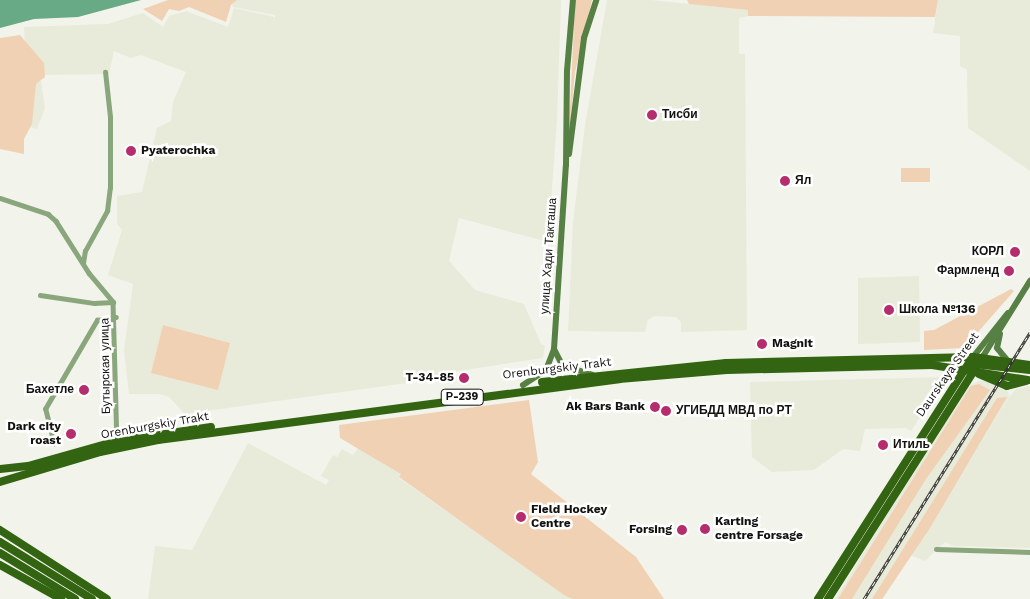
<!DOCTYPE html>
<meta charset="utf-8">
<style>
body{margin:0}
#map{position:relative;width:1030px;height:599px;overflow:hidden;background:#f2f3ea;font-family:"Work Sans",sans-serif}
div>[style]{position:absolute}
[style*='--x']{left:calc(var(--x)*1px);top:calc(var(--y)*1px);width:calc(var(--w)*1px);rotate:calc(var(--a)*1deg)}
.built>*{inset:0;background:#e8ebda}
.green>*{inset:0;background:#f0d1b4}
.water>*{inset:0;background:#68a986}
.street>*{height:4.5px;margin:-2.25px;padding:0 2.25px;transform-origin:2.25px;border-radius:2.25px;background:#8aa67d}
.secondary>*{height:6px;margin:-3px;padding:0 3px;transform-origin:3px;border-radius:3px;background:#578044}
.primary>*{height:8px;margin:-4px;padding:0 4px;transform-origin:4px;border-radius:4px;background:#326412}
.rail>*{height:3px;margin-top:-1.5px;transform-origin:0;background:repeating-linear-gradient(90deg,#fff 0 4px,#343531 0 8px);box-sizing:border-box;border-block:1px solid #343531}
.dots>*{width:14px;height:14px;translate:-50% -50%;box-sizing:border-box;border:2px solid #fff;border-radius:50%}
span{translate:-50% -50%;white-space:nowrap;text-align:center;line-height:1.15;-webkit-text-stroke:5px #fff;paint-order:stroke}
.shield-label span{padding:1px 4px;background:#fff;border:1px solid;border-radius:4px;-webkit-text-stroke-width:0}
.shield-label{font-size:11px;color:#12120f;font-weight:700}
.poi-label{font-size:12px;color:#12120f;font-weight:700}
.left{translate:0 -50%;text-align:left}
.right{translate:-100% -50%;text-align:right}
.street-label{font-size:12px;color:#12120f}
</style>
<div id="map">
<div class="built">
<div style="clip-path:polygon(231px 0,561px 0,557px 120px,548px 242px,459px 218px,449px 261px,475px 290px,524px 304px,541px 344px,545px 346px,543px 358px,458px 371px,428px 380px,185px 414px,169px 397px,159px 394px,129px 394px,124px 350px,133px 284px,108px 275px,122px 230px,117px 224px,117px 196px,142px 192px,157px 128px,171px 121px,173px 102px,186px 72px,141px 55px,131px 58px,114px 51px,109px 74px,40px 75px,45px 108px,37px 129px,30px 127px,24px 27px,108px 24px,143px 13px,163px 27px,169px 16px,186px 11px,228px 27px,234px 8px,274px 17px,274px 21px,275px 15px,233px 7px)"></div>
<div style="clip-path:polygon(607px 0,651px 0,748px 10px,748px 16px,739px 18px,739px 54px,745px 54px,747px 330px,681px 332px,681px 322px,676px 317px,654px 316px,648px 320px,645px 332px,568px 331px,573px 222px,585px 125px)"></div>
<div style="clip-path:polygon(938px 0,1030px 0,1030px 171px,968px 128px,967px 70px,960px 66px,960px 36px,933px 33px)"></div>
<div style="clip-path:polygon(919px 276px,920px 342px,858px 344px,858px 278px)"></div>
<div style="clip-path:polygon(945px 377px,911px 431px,906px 428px,865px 429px,860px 451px,843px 449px,814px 470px,772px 472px,752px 457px,750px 382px)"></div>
<div style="clip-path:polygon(982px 380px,1008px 391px,1009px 397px,912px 553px,1010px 396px,1016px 389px,1030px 386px,1030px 548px,954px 546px,945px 542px,925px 561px,911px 555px,883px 599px,835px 599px,966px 387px)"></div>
<div style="clip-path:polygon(248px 443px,326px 485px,329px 480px,321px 476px,333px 455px,337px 457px,342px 449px,353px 455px,358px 448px,401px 474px,399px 478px,572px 599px,148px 599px,155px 546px,192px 550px)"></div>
</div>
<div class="green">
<div style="clip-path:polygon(168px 0,237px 0,231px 5px,226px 22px,189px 7px,179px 11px,169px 9px,162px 21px,143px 9px)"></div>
<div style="clip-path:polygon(575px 0,592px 0,575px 72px,568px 151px)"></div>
<div style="clip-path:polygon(687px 0,938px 0,935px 17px,748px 16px,748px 10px,689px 4px)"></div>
<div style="clip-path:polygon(20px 35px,44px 63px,45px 77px,36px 84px,32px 124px,24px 139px,24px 154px,0 149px,0 38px)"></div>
<div style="clip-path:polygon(901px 168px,930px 168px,930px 182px,901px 182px)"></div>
<div style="clip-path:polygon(1011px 289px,1014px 291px,964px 348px,924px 350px,924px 331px,934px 330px)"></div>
<div style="clip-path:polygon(163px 325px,230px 343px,218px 390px,151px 373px)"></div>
<div style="clip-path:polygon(979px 384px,990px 390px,926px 479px,852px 599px,838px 599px,964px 397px,971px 386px)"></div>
<div style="clip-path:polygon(1007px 397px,930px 528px,882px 599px,872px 599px,997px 398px)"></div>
<div style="clip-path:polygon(529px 400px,538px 462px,531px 474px,636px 557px,664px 599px,572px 599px,564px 595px,399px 477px,401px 474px,340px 438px,339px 425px)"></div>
</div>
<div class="water">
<div style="clip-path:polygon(0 0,141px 0,78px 17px,34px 19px,0 28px)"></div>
</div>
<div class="street">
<div style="--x:0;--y:198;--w:51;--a:18.4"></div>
<div style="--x:48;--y:214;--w:11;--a:41"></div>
<div style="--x:56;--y:221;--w:62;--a:57.6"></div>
<div style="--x:89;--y:273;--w:38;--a:50"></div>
<div style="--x:113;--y:302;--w:139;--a:88.4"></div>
<div style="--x:83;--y:263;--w:12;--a:-81"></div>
<div style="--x:85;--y:251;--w:46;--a:-61.2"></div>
<div style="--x:107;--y:211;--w:23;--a:-83"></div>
<div style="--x:110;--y:188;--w:71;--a:-90"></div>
<div style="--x:110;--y:117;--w:45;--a:-96.3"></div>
<div style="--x:40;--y:295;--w:55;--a:8.4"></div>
<div style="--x:94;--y:303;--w:19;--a:-3"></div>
<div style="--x:54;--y:444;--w:36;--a:-104"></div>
<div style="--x:45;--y:409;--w:103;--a:-59.7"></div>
<div style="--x:97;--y:320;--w:19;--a:-9"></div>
<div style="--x:936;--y:549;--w:94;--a:1.8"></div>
</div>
<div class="secondary">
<div style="--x:569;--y:154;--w:117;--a:-82.6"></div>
<div style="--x:584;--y:38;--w:40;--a:-72"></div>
<div style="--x:1000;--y:334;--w:14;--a:102"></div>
<div style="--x:997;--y:348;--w:17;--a:50"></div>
<div style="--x:554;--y:349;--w:18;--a:63"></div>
<div style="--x:562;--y:365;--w:32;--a:18"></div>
<div style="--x:973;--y:357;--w:56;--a:-51.5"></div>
<div style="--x:982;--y:358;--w:91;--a:-58.1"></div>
<div style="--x:523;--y:385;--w:27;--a:-33"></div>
<div style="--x:546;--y:370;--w:22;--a:-69"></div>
<div style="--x:554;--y:349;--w:184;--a:-86.3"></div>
<div style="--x:566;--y:165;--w:94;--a:-89.4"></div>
<div style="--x:567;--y:71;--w:71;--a:-85.2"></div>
</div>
<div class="primary">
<div style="--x:974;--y:364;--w:56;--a:6.1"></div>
<div style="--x:979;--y:374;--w:30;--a:23"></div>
<div style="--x:1007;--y:386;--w:20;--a:-15"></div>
<div style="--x:542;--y:382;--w:185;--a:-5.9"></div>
<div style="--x:726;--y:363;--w:247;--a:-1.4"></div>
<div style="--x:973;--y:357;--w:58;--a:8"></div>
<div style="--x:0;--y:469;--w:28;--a:-6"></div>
<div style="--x:28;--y:466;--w:92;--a:-15.7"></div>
<div style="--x:117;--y:441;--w:95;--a:-8.5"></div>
<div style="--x:0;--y:482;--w:104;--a:-16.7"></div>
<div style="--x:100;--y:452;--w:59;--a:-11.7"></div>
<div style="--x:158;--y:440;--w:465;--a:-7.5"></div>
<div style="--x:619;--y:379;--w:108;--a:-4.8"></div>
<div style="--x:727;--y:370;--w:205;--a:-1.4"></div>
<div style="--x:932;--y:365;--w:97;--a:8.9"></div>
<div style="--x:0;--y:530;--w:127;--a:32.8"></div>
<div style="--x:0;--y:542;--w:108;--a:31.8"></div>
<div style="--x:0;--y:553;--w:88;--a:31.5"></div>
<div style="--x:0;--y:565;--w:70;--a:29.1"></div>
<div style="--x:818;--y:599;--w:287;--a:-57.4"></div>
<div style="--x:828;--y:599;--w:286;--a:-57.4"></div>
</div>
<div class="rail">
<div style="--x:864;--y:599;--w:314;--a:-58.1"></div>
</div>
<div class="dots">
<div style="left:652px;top:115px;background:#b62d6d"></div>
<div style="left:131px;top:151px;background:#b62d6d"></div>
<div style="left:785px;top:181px;background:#b62d6d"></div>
<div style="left:1015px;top:252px;background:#b62d6d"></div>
<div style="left:1009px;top:271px;background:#b62d6d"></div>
<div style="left:889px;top:310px;background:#b62d6d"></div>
<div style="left:762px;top:344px;background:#b62d6d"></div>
<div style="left:464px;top:378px;background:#b62d6d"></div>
<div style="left:84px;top:390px;background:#b62d6d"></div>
<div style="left:655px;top:407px;background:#b62d6d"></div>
<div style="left:666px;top:411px;background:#b62d6d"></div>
<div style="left:71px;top:434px;background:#b62d6d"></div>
<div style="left:883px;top:445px;background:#b62d6d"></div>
<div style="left:521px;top:517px;background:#b62d6d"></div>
<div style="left:705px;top:529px;background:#b62d6d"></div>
<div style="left:682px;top:530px;background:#b62d6d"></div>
</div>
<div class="shield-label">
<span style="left:462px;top:397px">Р-239</span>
</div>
<div class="poi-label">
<span class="left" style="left:662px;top:115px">Тисби</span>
<span class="left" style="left:141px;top:151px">Pyaterochka</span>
<span class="left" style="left:795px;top:181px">Ял</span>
<span class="right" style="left:1004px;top:252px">КОРЛ</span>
<span class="right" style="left:999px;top:271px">Фармленд</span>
<span class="left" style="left:899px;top:310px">Школа №136</span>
<span class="left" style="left:772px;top:344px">Magnit</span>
<span class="right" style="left:454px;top:378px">T-34-85</span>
<span class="right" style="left:74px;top:390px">Бахетле</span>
<span class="right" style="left:645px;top:407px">Ak Bars Bank</span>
<span class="left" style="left:676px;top:411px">УГИБДД МВД по РТ</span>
<span class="right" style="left:61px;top:434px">Dark city<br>roast</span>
<span class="left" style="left:893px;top:445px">Итиль</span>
<span class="left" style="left:531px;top:517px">Field Hockey<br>Centre</span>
<span class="left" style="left:715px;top:529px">Karting<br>centre Forsage</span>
<span class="right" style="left:672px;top:530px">Forsing</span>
</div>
<div class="street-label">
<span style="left:549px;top:256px;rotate:-86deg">улица Хади Такташа</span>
<span style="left:106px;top:366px;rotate:-91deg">Бутырская улица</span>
<span style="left:557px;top:369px;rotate:-7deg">Orenburgskiy Trakt</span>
<span style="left:948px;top:375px;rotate:-55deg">Daurskaya Street</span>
<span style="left:155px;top:426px;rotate:-10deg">Orenburgskiy Trakt</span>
</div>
</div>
